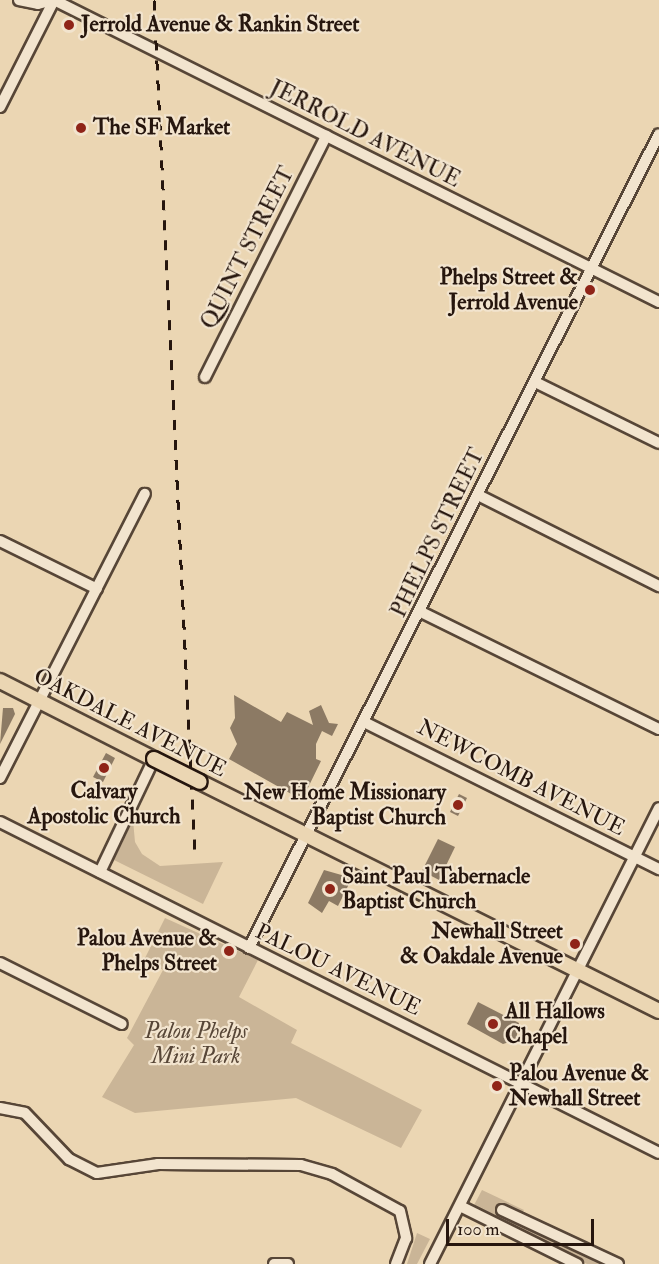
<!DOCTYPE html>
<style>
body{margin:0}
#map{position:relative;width:659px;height:1264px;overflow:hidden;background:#ebd6b3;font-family:"IM FELL Double Pica",serif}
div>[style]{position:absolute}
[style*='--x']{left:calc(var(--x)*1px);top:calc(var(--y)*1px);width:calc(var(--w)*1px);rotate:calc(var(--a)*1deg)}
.green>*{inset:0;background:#cab597}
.building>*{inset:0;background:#8c7a64}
.roads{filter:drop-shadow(2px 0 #574637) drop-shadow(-2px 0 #574637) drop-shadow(0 2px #574637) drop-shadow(0 -2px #574637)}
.minor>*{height:10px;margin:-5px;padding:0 5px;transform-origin:5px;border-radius:5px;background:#f2e4ce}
.major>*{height:14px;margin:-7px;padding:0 7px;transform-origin:7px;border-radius:7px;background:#ebd6b3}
.rail>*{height:3px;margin-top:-1.5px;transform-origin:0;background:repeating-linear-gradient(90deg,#26160e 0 10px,transparent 0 20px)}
.bridges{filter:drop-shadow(2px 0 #26160e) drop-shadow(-2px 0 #26160e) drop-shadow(0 2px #26160e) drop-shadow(0 -2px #26160e)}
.major-bridge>*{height:14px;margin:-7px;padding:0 7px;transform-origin:7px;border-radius:7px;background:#ebd6b3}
.dots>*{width:16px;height:16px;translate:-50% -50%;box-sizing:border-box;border:3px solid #f2e4ce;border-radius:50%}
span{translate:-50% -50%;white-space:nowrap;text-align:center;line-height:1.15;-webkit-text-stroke:4.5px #f2e4ce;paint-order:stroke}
.poi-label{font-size:22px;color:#26160e;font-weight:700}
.left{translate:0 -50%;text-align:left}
.right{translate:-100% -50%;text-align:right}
.street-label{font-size:22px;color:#26160e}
.park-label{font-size:22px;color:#574637;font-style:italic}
.scale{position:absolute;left:446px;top:1219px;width:148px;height:27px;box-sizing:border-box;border:3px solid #26160e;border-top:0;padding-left:8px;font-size:18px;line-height:21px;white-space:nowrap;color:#26160e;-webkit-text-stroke:4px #f2e4ce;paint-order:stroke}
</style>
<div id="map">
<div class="green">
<div style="clip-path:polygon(133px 820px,135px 842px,142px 854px,160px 866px,223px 862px,203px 904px,114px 860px)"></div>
<div style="clip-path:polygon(165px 918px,258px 960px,239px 997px,297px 1030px,291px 1043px,422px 1110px,401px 1148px,296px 1098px,135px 1113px,102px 1097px,134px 1045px,127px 1038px,163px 970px,144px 960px)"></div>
<div style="clip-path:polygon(482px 1190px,524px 1210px,518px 1219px,607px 1264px,587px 1264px,473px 1207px)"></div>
<div style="clip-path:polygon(417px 1233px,430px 1239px,417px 1264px,407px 1264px)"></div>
</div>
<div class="building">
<div style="clip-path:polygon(234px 695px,281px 722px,287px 712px,313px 725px,309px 711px,321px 705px,329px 723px,338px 724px,332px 736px,322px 731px,316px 744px,316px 759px,321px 761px,302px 800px,229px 759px,237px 744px,230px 728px,235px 718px)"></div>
<div style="clip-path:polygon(3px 708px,13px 708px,15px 714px,0 744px)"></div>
<div style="clip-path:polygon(106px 753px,115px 758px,103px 782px,93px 777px)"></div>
<div style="clip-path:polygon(459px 794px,467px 798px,458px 816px,450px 812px)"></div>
<div style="clip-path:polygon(438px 839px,455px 847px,439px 880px,422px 871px)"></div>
<div style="clip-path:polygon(324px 870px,352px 878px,338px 906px,329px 901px,322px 913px,308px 903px)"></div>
<div style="clip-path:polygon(478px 1002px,519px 1023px,516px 1040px,503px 1044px,467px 1024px)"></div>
</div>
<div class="roads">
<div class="minor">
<div style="--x:19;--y:0;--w:19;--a:12"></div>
<div style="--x:38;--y:4;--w:16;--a:-15"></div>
<div style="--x:54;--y:0;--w:676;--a:26.53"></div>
<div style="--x:0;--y:107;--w:120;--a:-63.2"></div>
<div style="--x:205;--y:377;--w:270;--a:-63.3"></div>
<div style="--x:535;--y:382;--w:138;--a:26.2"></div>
<div style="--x:478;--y:495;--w:203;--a:26.7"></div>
<div style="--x:0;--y:541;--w:108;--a:26.3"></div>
<div style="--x:421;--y:612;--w:265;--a:26.2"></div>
<div style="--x:364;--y:722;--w:330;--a:26.5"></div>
<div style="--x:0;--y:778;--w:319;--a:-63"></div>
<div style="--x:0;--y:822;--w:737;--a:26.67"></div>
<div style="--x:100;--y:872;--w:125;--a:-64.5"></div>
<div style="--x:249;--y:948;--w:911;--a:-63.27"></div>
<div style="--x:0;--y:963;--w:136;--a:26.6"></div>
<div style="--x:0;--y:1108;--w:25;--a:11"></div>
<div style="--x:25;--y:1113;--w:64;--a:46.3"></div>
<div style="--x:69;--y:1159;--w:31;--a:27"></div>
<div style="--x:97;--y:1173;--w:62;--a:-8.4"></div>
<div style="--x:158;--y:1164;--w:143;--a:0.4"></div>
<div style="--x:301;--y:1165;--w:32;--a:16"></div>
<div style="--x:332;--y:1174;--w:77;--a:28.6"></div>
<div style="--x:400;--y:1211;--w:28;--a:77"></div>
<div style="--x:406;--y:1238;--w:28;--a:111"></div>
<div style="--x:460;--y:1206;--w:131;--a:26.4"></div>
<div style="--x:502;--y:1210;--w:128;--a:25"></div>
<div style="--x:274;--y:1264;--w:14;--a:0"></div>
<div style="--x:430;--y:1264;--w:510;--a:-63.33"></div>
</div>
<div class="major">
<div style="--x:0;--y:681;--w:173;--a:26.9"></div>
<div style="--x:200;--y:782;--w:513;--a:26.52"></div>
</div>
</div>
<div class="rail">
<div style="--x:154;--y:0;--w:859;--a:87.26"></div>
</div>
<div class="bridges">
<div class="major-bridge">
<div style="--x:154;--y:759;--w:51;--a:26.6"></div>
</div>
</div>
<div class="dots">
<div style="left:69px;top:25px;background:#8f2418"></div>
<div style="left:81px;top:128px;background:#8f2418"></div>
<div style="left:590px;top:290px;background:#8f2418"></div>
<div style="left:104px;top:768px;background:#8f2418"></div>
<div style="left:458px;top:805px;background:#8f2418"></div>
<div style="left:330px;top:889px;background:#8f2418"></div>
<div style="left:575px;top:944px;background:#8f2418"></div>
<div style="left:229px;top:951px;background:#8f2418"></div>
<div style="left:493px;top:1024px;background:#8f2418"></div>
<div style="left:497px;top:1086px;background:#8f2418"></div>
</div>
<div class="poi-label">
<span class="left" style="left:81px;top:25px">Jerrold Avenue &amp; Rankin Street</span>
<span class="left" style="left:93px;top:128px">The SF Market</span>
<span class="right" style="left:578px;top:290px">Phelps Street &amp;<br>Jerrold Avenue</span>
<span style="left:104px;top:804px">Calvary<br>Apostolic Church</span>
<span class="right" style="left:446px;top:805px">New Home Missionary<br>Baptist Church</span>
<span class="left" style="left:342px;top:889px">Saint Paul Tabernacle<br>Baptist Church</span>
<span class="right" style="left:563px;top:944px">Newhall Street<br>&amp; Oakdale Avenue</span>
<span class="right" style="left:217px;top:951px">Palou Avenue &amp;<br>Phelps Street</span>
<span class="left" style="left:505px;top:1024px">All Hallows<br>Chapel</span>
<span class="left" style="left:509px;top:1086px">Palou Avenue &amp;<br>Newhall Street</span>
</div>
<div class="street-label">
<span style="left:365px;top:134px;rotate:27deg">JERROLD AVENUE</span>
<span style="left:248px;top:248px;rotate:-63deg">QUINT STREET</span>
<span style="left:438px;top:533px;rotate:-64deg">PHELPS STREET</span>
<span style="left:130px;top:723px;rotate:27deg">OAKDALE AVENUE</span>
<span style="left:521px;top:778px;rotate:27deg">NEWCOMB AVENUE</span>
<span style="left:338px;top:970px;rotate:26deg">PALOU AVENUE</span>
</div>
<div class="park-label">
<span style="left:196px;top:1044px">Palou Phelps<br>Mini Park</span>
</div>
<div class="scale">100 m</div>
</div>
